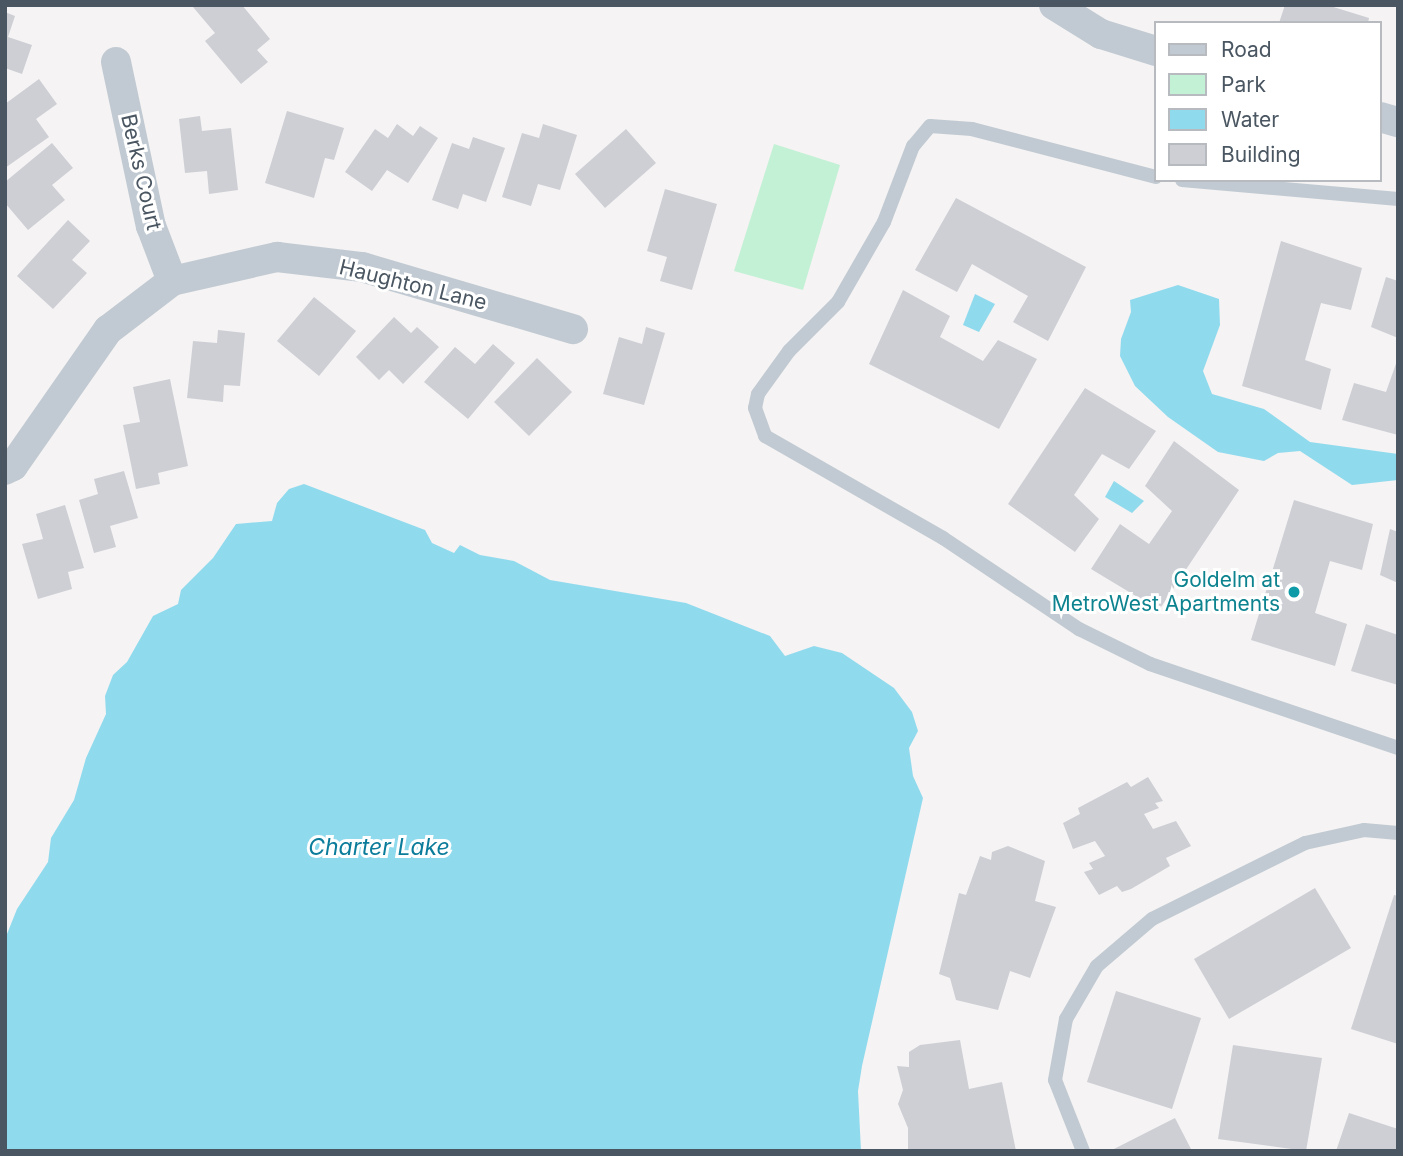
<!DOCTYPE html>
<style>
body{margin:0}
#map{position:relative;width:1403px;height:1156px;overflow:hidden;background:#f5f3f3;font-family:Inter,sans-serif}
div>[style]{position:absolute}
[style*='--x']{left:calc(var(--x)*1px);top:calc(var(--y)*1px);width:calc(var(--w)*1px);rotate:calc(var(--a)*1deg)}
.green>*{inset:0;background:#c3f1d5}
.water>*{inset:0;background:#90daee}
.building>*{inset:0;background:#cdcfd5}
.service>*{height:14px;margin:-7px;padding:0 7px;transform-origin:7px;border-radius:7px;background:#c1cad2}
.minor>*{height:30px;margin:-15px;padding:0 15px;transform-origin:15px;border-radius:15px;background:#c1cad2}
.dots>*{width:19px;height:19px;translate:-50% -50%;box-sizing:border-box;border:4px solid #fff;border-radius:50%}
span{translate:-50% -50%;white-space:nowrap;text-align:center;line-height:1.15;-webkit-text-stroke:6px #fff;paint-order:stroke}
.street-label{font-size:21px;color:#4a5661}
.culture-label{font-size:21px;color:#0d838f}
.right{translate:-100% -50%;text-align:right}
.water-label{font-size:23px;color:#0c7c9b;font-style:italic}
.frame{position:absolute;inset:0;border:7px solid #4a5661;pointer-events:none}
.legend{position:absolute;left:1154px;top:21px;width:228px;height:161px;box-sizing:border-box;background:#fff;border:2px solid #b7bbc0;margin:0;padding:9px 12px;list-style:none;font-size:21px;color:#4a5661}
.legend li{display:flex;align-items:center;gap:14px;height:35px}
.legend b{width:35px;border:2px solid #b7bbc0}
</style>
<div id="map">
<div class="green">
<div style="clip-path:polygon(774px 144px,840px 165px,803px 290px,734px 271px)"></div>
</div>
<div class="water">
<div style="clip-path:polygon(1178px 285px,1219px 299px,1220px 325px,1203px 371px,1212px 394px,1264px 409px,1310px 442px,1398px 454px,1398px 480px,1352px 485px,1300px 451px,1278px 453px,1264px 461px,1218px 452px,1168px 417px,1135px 386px,1120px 356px,1121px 339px,1131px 312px,1130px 300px)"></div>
<div style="clip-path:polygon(975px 294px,995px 304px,979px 332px,963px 325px)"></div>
<div style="clip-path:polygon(1114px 481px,1144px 501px,1132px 513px,1105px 497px)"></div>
<div style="clip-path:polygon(304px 484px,425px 530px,432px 543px,454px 553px,460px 545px,480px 555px,514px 561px,550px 580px,686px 603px,770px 636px,785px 656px,814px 646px,842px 653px,894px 688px,912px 712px,918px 731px,909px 748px,913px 776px,923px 798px,862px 1066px,858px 1091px,861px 1151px,5px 1151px,5px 939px,17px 909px,48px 862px,51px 838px,74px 800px,86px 758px,106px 714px,105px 696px,113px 675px,127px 662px,153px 616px,178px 604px,181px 590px,213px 558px,236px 524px,272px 521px,277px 503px,289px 489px)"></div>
</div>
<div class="building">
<div style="clip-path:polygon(242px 5px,270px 39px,257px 50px,268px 62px,241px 84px,205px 41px,215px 33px,193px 7px)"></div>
<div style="clip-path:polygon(1285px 5px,1327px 5px,1369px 18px,1368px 23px,1279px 23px)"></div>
<div style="clip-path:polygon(5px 12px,15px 16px,8px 37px,32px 45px,22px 74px,5px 68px)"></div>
<div style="clip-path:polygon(39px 79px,57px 104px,36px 119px,49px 137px,5px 168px,5px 104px)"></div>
<div style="clip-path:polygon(287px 111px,344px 128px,334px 160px,325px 158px,314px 198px,265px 183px)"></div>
<div style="clip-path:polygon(200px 116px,202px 131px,231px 128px,238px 190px,209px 194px,207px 171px,185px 173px,179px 119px)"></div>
<div style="clip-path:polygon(397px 124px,413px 136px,420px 126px,438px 138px,408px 183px,387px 170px,372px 191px,345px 172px,375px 129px,388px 138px)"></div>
<div style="clip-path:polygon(543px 124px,577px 135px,560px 190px,538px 184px,531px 206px,502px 197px,522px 133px,539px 138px)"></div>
<div style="clip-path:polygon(626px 129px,656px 163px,605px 208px,575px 174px)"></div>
<div style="clip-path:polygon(473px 137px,505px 148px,486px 202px,463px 194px,458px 209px,432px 200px,452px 143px,469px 149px)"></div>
<div style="clip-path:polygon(52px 143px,73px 168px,52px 185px,65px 200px,28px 230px,5px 203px,5px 182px)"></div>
<div style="clip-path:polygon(665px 189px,717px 204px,692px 290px,660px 281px,667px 257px,647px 251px)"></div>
<div style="clip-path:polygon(956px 198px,1086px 267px,1048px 341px,1013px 322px,1028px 296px,972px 264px,957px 292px,915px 270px)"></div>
<div style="clip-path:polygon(68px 220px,90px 241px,72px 260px,87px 273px,53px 309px,17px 276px)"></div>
<div style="clip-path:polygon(1281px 241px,1362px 268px,1351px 310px,1321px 303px,1305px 360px,1331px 369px,1321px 410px,1242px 386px)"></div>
<div style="clip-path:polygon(1386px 277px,1398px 281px,1398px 338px,1371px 327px)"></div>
<div style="clip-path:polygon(903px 290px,950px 316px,940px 337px,983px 361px,998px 340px,1037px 359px,999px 429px,869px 364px)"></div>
<div style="clip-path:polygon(314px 297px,356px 331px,319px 376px,277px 341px)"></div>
<div style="clip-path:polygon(394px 317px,411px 333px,417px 327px,439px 347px,403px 384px,389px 370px,379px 380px,356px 357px)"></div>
<div style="clip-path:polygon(646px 327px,665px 333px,644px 405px,603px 394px,619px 337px,642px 344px)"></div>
<div style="clip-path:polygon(218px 330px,245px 333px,240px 386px,224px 385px,223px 402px,187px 398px,193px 341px,217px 343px)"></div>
<div style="clip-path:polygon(493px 344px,515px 363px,468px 419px,424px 382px,455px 347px,475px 364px)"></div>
<div style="clip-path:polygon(537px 358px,572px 392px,529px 436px,494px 402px)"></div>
<div style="clip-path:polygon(1398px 358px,1398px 435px,1342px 420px,1354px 383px,1386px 392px)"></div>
<div style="clip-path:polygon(170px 379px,188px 466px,158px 473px,160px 484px,136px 489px,123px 425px,140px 422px,133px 387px)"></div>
<div style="clip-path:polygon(1085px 388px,1156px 431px,1129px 469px,1102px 454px,1074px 495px,1099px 519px,1075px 552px,1008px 504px)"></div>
<div style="clip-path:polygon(1174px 441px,1239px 490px,1159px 610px,1091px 569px,1120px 524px,1149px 544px,1172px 511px,1145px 486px)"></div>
<div style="clip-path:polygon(124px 471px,138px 518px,110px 526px,116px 547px,94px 553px,79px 500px,98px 494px,94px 479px)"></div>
<div style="clip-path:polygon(1294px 500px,1373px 524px,1362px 570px,1330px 561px,1315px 613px,1347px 624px,1335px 666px,1251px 640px)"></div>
<div style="clip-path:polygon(65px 505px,84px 568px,68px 572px,72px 589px,38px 599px,22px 544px,43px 539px,36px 514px)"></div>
<div style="clip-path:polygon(1390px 529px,1398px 532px,1398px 583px,1380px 575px)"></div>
<div style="clip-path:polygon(1366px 624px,1398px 635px,1398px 685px,1351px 671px)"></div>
<div style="clip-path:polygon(1148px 777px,1163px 801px,1155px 803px,1159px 808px,1144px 814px,1153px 829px,1176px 821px,1191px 846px,1166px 858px,1170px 866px,1131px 889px,1122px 892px,1117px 886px,1099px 895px,1084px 872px,1093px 869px,1089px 863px,1105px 856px,1095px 841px,1073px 849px,1063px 823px,1080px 814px,1078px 808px,1127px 782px,1131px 787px)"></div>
<div style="clip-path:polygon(1008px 846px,1045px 861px,1035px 901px,1056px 907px,1030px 978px,1010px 971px,998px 1010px,956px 1000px,950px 978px,939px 974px,959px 893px,966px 895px,980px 856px,991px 860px,992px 852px)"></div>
<div style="clip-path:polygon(1315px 888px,1351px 948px,1229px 1019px,1194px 959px)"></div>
<div style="clip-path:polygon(1394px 895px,1398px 896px,1398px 1044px,1351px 1029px)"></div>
<div style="clip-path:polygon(1116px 991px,1201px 1018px,1172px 1109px,1087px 1082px)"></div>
<div style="clip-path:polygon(960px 1040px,969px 1089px,1002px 1082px,1016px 1151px,908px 1151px,908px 1128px,898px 1104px,903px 1090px,897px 1066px,909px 1067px,909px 1052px,920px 1045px)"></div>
<div style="clip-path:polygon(1233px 1045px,1322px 1058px,1306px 1151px,1218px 1139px)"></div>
<div style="clip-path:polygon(1349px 1113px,1398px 1129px,1398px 1151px,1336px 1151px)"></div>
<div style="clip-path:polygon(1175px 1118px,1192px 1151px,1110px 1151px)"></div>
</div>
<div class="service">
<div style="--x:1156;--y:177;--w:190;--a:-165.4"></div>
<div style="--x:972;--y:129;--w:42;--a:-175.9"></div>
<div style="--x:930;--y:126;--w:26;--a:130"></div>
<div style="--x:913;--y:146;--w:81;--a:110.9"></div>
<div style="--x:884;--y:222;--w:92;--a:119.9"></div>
<div style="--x:838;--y:302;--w:69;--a:135"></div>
<div style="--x:789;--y:351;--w:53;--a:125.8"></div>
<div style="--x:758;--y:394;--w:14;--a:102"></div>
<div style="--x:755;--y:408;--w:30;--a:70"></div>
<div style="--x:765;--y:436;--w:205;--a:29.8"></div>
<div style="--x:943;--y:538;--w:164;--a:33.8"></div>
<div style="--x:1079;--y:629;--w:79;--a:26.2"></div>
<div style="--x:1150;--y:664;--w:262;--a:18.7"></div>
<div style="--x:1182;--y:180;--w:217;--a:5"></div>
<div style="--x:1083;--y:1151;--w:76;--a:-111.5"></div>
<div style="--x:1055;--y:1080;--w:62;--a:-79.8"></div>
<div style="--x:1066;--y:1019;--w:61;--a:-59.7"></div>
<div style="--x:1097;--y:966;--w:72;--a:-40.5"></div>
<div style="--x:1152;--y:919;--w:171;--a:-26.4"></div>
<div style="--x:1305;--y:843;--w:60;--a:-12.4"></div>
<div style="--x:1364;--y:830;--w:34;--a:5"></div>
</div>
<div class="minor">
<div style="--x:1054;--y:5;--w:55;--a:31.7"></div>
<div style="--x:1101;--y:34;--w:58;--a:17.2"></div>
<div style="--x:116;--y:62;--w:168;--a:78"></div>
<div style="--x:151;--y:226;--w:59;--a:69.1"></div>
<div style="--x:1380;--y:117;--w:19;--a:16"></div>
<div style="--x:5;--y:470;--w:9;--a:-27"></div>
<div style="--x:13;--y:466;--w:166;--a:-55.1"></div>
<div style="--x:108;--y:330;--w:81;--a:-37.4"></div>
<div style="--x:172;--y:281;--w:108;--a:-12.9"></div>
<div style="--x:277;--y:257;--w:86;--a:6.7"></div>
<div style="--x:362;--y:267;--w:220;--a:16.4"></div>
</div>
<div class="dots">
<div style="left:1294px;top:592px;background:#0f9aa8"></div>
</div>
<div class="street-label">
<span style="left:141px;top:172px;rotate:77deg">Berks Court</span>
<span style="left:413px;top:285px;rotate:14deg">Haughton Lane</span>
</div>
<div class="culture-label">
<span class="right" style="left:1280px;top:592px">Goldelm at<br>MetroWest Apartments</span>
</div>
<div class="water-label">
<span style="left:379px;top:847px">Charter Lake</span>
</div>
<div class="frame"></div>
<ul class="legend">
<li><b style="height:9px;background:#c1cad2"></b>Road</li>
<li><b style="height:19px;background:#c3f1d5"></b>Park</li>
<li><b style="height:19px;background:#90daee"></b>Water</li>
<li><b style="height:19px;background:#cdcfd5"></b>Building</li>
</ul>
</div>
